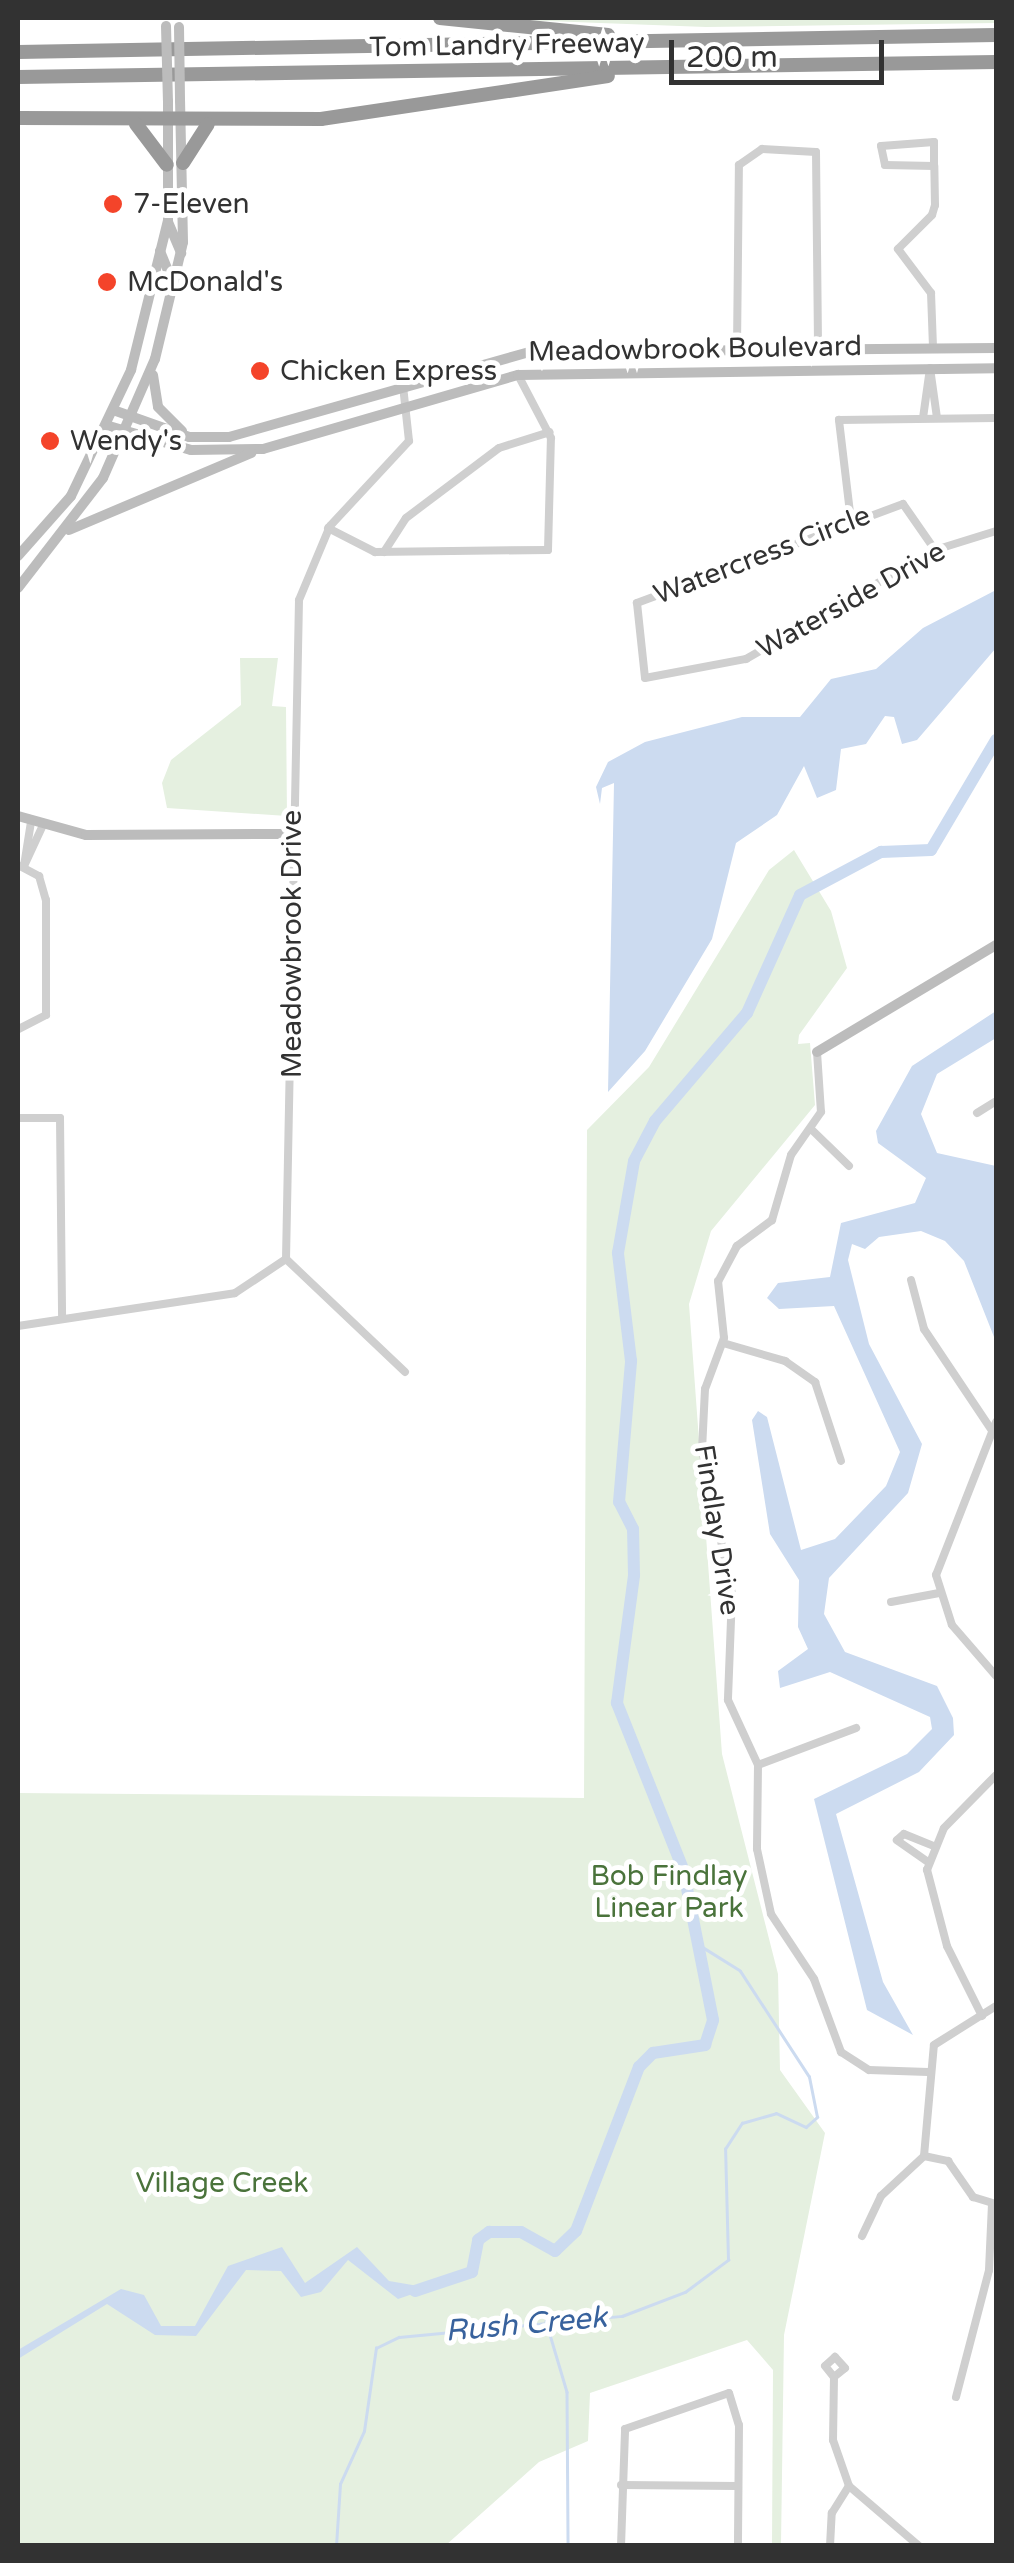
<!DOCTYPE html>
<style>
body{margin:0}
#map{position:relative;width:1014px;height:2563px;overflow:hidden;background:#fff;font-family:"Varela Round",sans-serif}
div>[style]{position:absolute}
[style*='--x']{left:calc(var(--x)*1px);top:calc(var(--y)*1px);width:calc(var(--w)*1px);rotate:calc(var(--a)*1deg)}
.green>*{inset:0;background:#e5f0e0}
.water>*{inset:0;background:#ccdbf0}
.stream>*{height:2.5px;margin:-1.25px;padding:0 1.25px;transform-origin:1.25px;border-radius:1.25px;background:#ccdbf0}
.river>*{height:12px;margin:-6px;padding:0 6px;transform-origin:6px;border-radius:6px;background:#ccdbf0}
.street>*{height:8px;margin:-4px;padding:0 4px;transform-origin:4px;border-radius:4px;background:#cfcfcf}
.secondary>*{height:10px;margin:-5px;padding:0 5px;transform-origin:5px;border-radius:5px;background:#bcbcbc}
.highway>*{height:14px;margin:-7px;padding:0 7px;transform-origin:7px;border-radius:7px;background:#999}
.secondary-bridge>*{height:10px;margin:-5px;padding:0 5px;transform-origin:5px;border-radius:5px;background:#bcbcbc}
.dots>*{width:28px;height:28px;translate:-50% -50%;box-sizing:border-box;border:5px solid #fff;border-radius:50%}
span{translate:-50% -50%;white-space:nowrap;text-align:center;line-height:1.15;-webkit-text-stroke:10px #fff;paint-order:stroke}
.street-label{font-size:28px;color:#323232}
.poi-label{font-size:28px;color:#323232}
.left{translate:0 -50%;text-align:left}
.park-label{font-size:28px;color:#4a733b}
.water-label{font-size:30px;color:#38629d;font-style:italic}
.frame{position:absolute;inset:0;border:20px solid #323232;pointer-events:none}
.scale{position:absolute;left:669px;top:40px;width:215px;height:45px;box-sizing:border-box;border:5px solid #323232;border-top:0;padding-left:12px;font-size:30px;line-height:35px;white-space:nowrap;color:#323232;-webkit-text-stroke:8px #fff;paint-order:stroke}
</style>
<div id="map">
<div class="green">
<div style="clip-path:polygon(471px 18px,996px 18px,996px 23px,706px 27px)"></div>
<div style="clip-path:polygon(240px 658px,278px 658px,272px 706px,286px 707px,287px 816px,167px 808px,162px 783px,171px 760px,241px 705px)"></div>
<div style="clip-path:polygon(794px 850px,831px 911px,847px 968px,799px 1035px,798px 1044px,810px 1043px,815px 1105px,711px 1231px,689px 1304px,722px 1754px,778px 1974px,780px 2070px,825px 2133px,784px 2335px,781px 2545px,772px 2545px,773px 2370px,747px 2340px,590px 2393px,588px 2441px,539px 2462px,446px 2545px,18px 2546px,18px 1793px,584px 1798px,587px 1130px,649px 1067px,769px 870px)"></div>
</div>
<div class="water">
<div style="clip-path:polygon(996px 590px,996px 648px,917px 740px,902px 744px,894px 717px,885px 716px,866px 744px,841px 749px,836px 790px,817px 798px,804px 766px,777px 815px,736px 843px,712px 939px,645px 1051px,608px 1092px,614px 783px,602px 788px,600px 804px,596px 787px,608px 762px,645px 742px,742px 717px,800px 717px,831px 679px,876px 669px,923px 628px)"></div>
<div style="clip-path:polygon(996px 1011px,996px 1038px,937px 1074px,921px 1114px,937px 1153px,996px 1166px,996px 1342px,964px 1261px,945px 1241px,921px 1231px,879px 1237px,865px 1249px,852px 1244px,848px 1260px,869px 1344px,922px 1444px,908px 1493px,829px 1578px,824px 1614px,845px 1652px,937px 1686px,953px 1718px,954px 1735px,919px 1772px,836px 1814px,883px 1982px,913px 2035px,867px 2010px,814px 1799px,907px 1754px,932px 1729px,930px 1717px,830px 1672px,780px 1688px,778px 1671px,808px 1649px,798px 1627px,799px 1580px,770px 1534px,752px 1420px,758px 1411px,767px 1417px,801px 1550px,835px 1539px,886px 1486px,900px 1452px,834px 1306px,779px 1309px,767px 1298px,778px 1283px,830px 1277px,841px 1223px,915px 1203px,926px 1178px,878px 1143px,876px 1131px,912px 1066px)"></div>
<div style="clip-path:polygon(282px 2247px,305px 2283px,357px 2247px,389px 2281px,430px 2288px,398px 2299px,348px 2260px,321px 2292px,301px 2297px,281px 2271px,246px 2270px,196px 2336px,155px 2335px,107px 2304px,18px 2359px,18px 2350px,121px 2289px,144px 2295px,161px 2326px,195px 2326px,228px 2266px)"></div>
</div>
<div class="stream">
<div style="--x:546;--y:2321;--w:74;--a:73.5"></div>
<div style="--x:567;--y:2392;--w:154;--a:89.6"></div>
<div style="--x:336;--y:2546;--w:62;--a:-86.3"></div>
<div style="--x:340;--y:2484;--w:58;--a:-65.6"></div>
<div style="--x:364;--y:2431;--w:84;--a:-81.8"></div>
<div style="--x:376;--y:2348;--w:25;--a:-26"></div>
<div style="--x:399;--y:2337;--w:224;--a:-5.4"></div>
<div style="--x:622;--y:2316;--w:67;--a:-20.9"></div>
<div style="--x:685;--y:2292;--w:54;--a:-36.7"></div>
<div style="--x:728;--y:2260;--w:111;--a:-91.5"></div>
<div style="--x:725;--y:2149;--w:31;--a:-57"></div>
<div style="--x:742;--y:2123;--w:35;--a:-16"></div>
<div style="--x:776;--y:2113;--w:33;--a:25"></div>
<div style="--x:806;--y:2127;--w:15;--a:-42"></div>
<div style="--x:817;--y:2117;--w:41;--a:-101.3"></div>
<div style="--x:809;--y:2077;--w:126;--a:-123.1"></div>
<div style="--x:740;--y:1971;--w:47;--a:-148"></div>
</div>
<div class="river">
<div style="--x:415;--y:2291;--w:60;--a:-18.4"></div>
<div style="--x:472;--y:2272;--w:33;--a:-79"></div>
<div style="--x:478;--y:2240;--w:14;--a:-36"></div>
<div style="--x:489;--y:2232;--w:32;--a:0"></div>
<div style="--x:521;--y:2232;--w:39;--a:29"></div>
<div style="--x:555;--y:2251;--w:29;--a:-44"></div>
<div style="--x:576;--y:2231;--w:176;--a:-69"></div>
<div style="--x:639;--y:2067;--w:20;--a:-45"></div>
<div style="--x:653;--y:2053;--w:53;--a:-8.7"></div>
<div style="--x:705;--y:2045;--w:26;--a:-72"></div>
<div style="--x:713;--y:2020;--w:154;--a:-101.2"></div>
<div style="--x:683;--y:1869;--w:179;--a:-111.7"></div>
<div style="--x:617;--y:1703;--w:129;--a:-82.4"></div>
<div style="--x:634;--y:1575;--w:46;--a:-91.2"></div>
<div style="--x:633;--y:1529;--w:30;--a:-117"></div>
<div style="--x:619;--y:1502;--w:142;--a:-85.1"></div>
<div style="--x:631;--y:1361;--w:109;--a:-96.9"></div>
<div style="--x:618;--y:1253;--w:93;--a:-80.1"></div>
<div style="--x:634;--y:1161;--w:45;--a:-62.3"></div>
<div style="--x:655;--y:1121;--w:142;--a:-49.6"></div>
<div style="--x:747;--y:1013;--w:129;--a:-65.8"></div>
<div style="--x:800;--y:895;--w:92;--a:-28"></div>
<div style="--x:881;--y:852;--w:50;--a:-2.3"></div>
<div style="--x:931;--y:850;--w:128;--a:-59.4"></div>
</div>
<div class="street">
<div style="--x:933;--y:347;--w:54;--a:-92.1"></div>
<div style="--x:931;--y:293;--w:55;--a:-126.9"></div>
<div style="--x:898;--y:249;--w:48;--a:-45"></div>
<div style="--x:932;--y:215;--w:10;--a:-73"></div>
<div style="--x:935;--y:205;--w:39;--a:-91"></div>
<div style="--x:934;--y:166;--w:24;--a:-90"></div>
<div style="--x:934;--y:142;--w:53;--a:175.7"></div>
<div style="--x:881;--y:146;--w:19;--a:78"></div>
<div style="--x:885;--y:165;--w:49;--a:1.2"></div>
<div style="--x:737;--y:348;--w:183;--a:-89.4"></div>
<div style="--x:739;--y:165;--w:28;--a:-35"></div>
<div style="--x:762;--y:149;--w:54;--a:3.2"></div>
<div style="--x:816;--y:152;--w:194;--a:89.4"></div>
<div style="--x:923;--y:418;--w:50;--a:-82"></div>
<div style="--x:930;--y:368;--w:50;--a:82"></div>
<div style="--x:851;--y:521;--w:102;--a:-96.8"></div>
<div style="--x:839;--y:420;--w:157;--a:-0.7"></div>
<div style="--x:328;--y:528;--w:53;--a:27.1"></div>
<div style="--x:375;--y:552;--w:173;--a:-0.7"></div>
<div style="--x:548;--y:550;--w:112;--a:-88.5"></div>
<div style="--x:551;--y:438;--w:71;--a:-117.6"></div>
<div style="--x:935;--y:550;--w:56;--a:-124.8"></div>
<div style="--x:903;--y:504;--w:284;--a:159.6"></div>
<div style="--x:637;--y:603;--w:75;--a:83.9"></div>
<div style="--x:645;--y:678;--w:103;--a:-10.7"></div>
<div style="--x:746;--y:659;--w:218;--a:-30"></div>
<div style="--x:935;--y:550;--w:64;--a:-17.3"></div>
<div style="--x:384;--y:552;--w:40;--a:-57.1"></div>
<div style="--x:406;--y:518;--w:116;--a:-37"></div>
<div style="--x:499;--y:448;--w:53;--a:-17.4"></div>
<div style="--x:18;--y:865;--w:24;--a:28"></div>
<div style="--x:39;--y:876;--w:25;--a:74"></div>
<div style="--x:46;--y:900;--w:115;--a:90"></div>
<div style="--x:46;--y:1015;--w:31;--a:153"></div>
<div style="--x:24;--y:866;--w:45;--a:-81"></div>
<div style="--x:24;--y:866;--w:45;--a:-65.1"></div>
<div style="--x:817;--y:1052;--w:60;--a:86.2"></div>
<div style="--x:821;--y:1112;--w:52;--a:124.9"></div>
<div style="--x:791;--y:1155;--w:68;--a:106.3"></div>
<div style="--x:772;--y:1220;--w:44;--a:143.4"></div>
<div style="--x:737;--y:1246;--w:40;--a:118"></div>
<div style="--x:718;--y:1281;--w:57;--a:84"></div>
<div style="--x:724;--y:1338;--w:54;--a:110.4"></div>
<div style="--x:705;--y:1389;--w:61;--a:92.8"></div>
<div style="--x:702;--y:1450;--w:147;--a:78.2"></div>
<div style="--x:732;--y:1594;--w:106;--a:92.2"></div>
<div style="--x:728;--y:1700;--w:72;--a:65.2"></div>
<div style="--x:758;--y:1765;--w:84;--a:90.7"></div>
<div style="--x:757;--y:1849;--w:66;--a:77.8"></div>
<div style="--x:771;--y:1914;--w:78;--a:56.5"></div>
<div style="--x:814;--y:1979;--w:78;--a:69.7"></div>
<div style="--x:841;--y:2052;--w:33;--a:33"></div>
<div style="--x:869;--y:2070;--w:59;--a:1.9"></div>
<div style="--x:977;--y:1113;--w:22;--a:-32"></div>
<div style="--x:18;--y:1118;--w:42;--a:0"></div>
<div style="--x:60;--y:1118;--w:200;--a:89.4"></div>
<div style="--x:811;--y:1129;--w:53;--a:44.2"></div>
<div style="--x:286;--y:1259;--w:164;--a:43.5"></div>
<div style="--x:911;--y:1280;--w:51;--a:75.1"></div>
<div style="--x:924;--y:1329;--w:120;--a:56.2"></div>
<div style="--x:18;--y:1326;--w:219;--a:-8.6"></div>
<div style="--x:235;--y:1293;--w:61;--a:-33.7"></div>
<div style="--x:286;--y:1259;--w:659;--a:-88.87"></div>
<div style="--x:299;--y:600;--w:80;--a:-67.3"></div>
<div style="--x:330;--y:526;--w:116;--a:-47.1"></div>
<div style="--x:409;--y:441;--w:55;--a:-96.2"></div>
<div style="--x:723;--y:1343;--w:65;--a:16.2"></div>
<div style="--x:785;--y:1361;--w:37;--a:35"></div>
<div style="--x:815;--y:1382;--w:83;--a:71.8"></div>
<div style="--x:996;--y:1422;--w:164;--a:111.4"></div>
<div style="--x:936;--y:1575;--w:52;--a:72.3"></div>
<div style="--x:952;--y:1625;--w:67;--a:49.2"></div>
<div style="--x:891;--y:1602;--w:49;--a:-10.6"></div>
<div style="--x:758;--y:1765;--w:105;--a:-20.7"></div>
<div style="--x:928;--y:1862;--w:38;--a:-145"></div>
<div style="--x:897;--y:1840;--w:9;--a:-41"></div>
<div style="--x:904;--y:1834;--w:31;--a:22"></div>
<div style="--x:982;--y:2016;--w:78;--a:-116.6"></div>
<div style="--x:947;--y:1946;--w:79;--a:-104.7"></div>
<div style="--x:927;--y:1870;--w:45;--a:-68"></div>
<div style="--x:944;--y:1828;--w:74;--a:-45.5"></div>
<div style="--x:924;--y:2156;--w:25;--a:12"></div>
<div style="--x:948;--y:2161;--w:44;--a:55.2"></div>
<div style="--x:973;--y:2197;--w:24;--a:17"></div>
<div style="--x:862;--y:2236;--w:44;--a:-64.6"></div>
<div style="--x:881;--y:2196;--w:59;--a:-42.9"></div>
<div style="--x:924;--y:2156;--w:111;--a:-84.9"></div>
<div style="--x:934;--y:2045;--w:73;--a:-32.2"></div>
<div style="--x:834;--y:2377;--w:14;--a:-39"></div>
<div style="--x:845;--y:2368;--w:15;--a:-132"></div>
<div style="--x:835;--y:2357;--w:13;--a:138"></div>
<div style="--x:825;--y:2366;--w:14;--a:51"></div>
<div style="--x:834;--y:2377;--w:63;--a:90.9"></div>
<div style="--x:833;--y:2440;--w:49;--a:70.8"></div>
<div style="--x:849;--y:2486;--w:92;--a:40.6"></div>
<div style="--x:956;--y:2397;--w:131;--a:-75.4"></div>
<div style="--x:989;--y:2270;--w:65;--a:-87.4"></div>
<div style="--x:621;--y:2485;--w:117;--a:0.5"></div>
<div style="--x:621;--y:2546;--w:117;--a:-88"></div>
<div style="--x:625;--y:2429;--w:110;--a:-19.1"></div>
<div style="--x:729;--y:2393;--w:34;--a:73"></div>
<div style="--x:739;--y:2425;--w:121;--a:90.5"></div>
<div style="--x:830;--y:2546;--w:33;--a:-87"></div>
<div style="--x:832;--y:2513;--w:32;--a:-58"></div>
</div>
<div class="secondary">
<div style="--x:168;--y:222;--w:34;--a:67"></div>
<div style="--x:160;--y:251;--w:32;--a:68"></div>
<div style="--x:153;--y:375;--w:32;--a:81"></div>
<div style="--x:158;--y:407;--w:34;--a:45"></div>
<div style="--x:116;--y:411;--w:77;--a:19.6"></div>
<div style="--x:189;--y:437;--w:40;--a:0"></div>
<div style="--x:229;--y:437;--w:313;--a:-15.8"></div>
<div style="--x:530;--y:352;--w:466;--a:-0.5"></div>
<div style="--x:109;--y:426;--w:85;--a:16.3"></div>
<div style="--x:191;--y:450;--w:72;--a:-0.8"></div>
<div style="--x:263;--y:449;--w:266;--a:-16.2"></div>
<div style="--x:518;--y:375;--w:478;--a:-0.8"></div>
<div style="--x:69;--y:530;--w:198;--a:-22.9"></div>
<div style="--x:18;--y:556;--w:80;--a:-48.5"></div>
<div style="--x:71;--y:496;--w:140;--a:-64.5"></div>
<div style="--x:131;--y:370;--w:154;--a:-76.1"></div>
<div style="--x:168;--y:221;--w:120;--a:-90"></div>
<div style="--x:18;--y:588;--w:139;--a:-52.3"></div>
<div style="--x:103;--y:478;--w:130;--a:-66.4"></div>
<div style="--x:155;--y:359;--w:120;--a:-76.5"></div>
<div style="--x:183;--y:242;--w:141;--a:-91.2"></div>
<div style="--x:18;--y:816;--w:71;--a:15.6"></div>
<div style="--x:86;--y:835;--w:207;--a:-0.3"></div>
<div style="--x:817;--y:1052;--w:209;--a:-30.9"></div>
</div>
<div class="highway">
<div style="--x:440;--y:18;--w:169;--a:5.8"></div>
<div style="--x:18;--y:52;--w:978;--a:-1"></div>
<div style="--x:18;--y:77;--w:978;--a:-0.88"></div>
<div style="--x:18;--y:118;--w:303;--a:0.2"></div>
<div style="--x:321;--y:119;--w:290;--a:-8.5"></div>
<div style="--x:136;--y:124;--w:51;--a:52.9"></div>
<div style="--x:183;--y:163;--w:46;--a:-57.3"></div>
</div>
<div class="secondary-bridge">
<div style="--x:166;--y:26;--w:75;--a:88.5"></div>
<div style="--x:179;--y:27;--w:74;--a:89.2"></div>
</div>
<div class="dots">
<div style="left:113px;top:204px;background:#f4442a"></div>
<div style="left:107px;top:282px;background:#f4442a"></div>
<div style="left:260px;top:371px;background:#f4442a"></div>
<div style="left:50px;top:441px;background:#f4442a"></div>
</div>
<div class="street-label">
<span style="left:507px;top:45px;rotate:-1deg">Tom Landry Freeway</span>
<span style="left:695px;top:349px;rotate:-1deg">Meadowbrook Boulevard</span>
<span style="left:762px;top:555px;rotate:-21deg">Watercress Circle</span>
<span style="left:851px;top:600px;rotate:-29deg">Waterside Drive</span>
<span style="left:292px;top:944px;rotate:-90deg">Meadowbrook Drive</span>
<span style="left:717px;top:1530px;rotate:81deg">Findlay Drive</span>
</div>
<div class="poi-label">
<span class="left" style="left:133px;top:204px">7-Eleven</span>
<span class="left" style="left:127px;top:282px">McDonald's</span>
<span class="left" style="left:280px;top:371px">Chicken Express</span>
<span class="left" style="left:70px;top:441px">Wendy's</span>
</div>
<div class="park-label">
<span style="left:669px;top:1892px">Bob Findlay<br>Linear Park</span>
<span style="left:222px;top:2183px">Village Creek</span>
</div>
<div class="water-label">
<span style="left:526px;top:2325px;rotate:-5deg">Rush Creek</span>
</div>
<div class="frame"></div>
<div class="scale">200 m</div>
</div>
